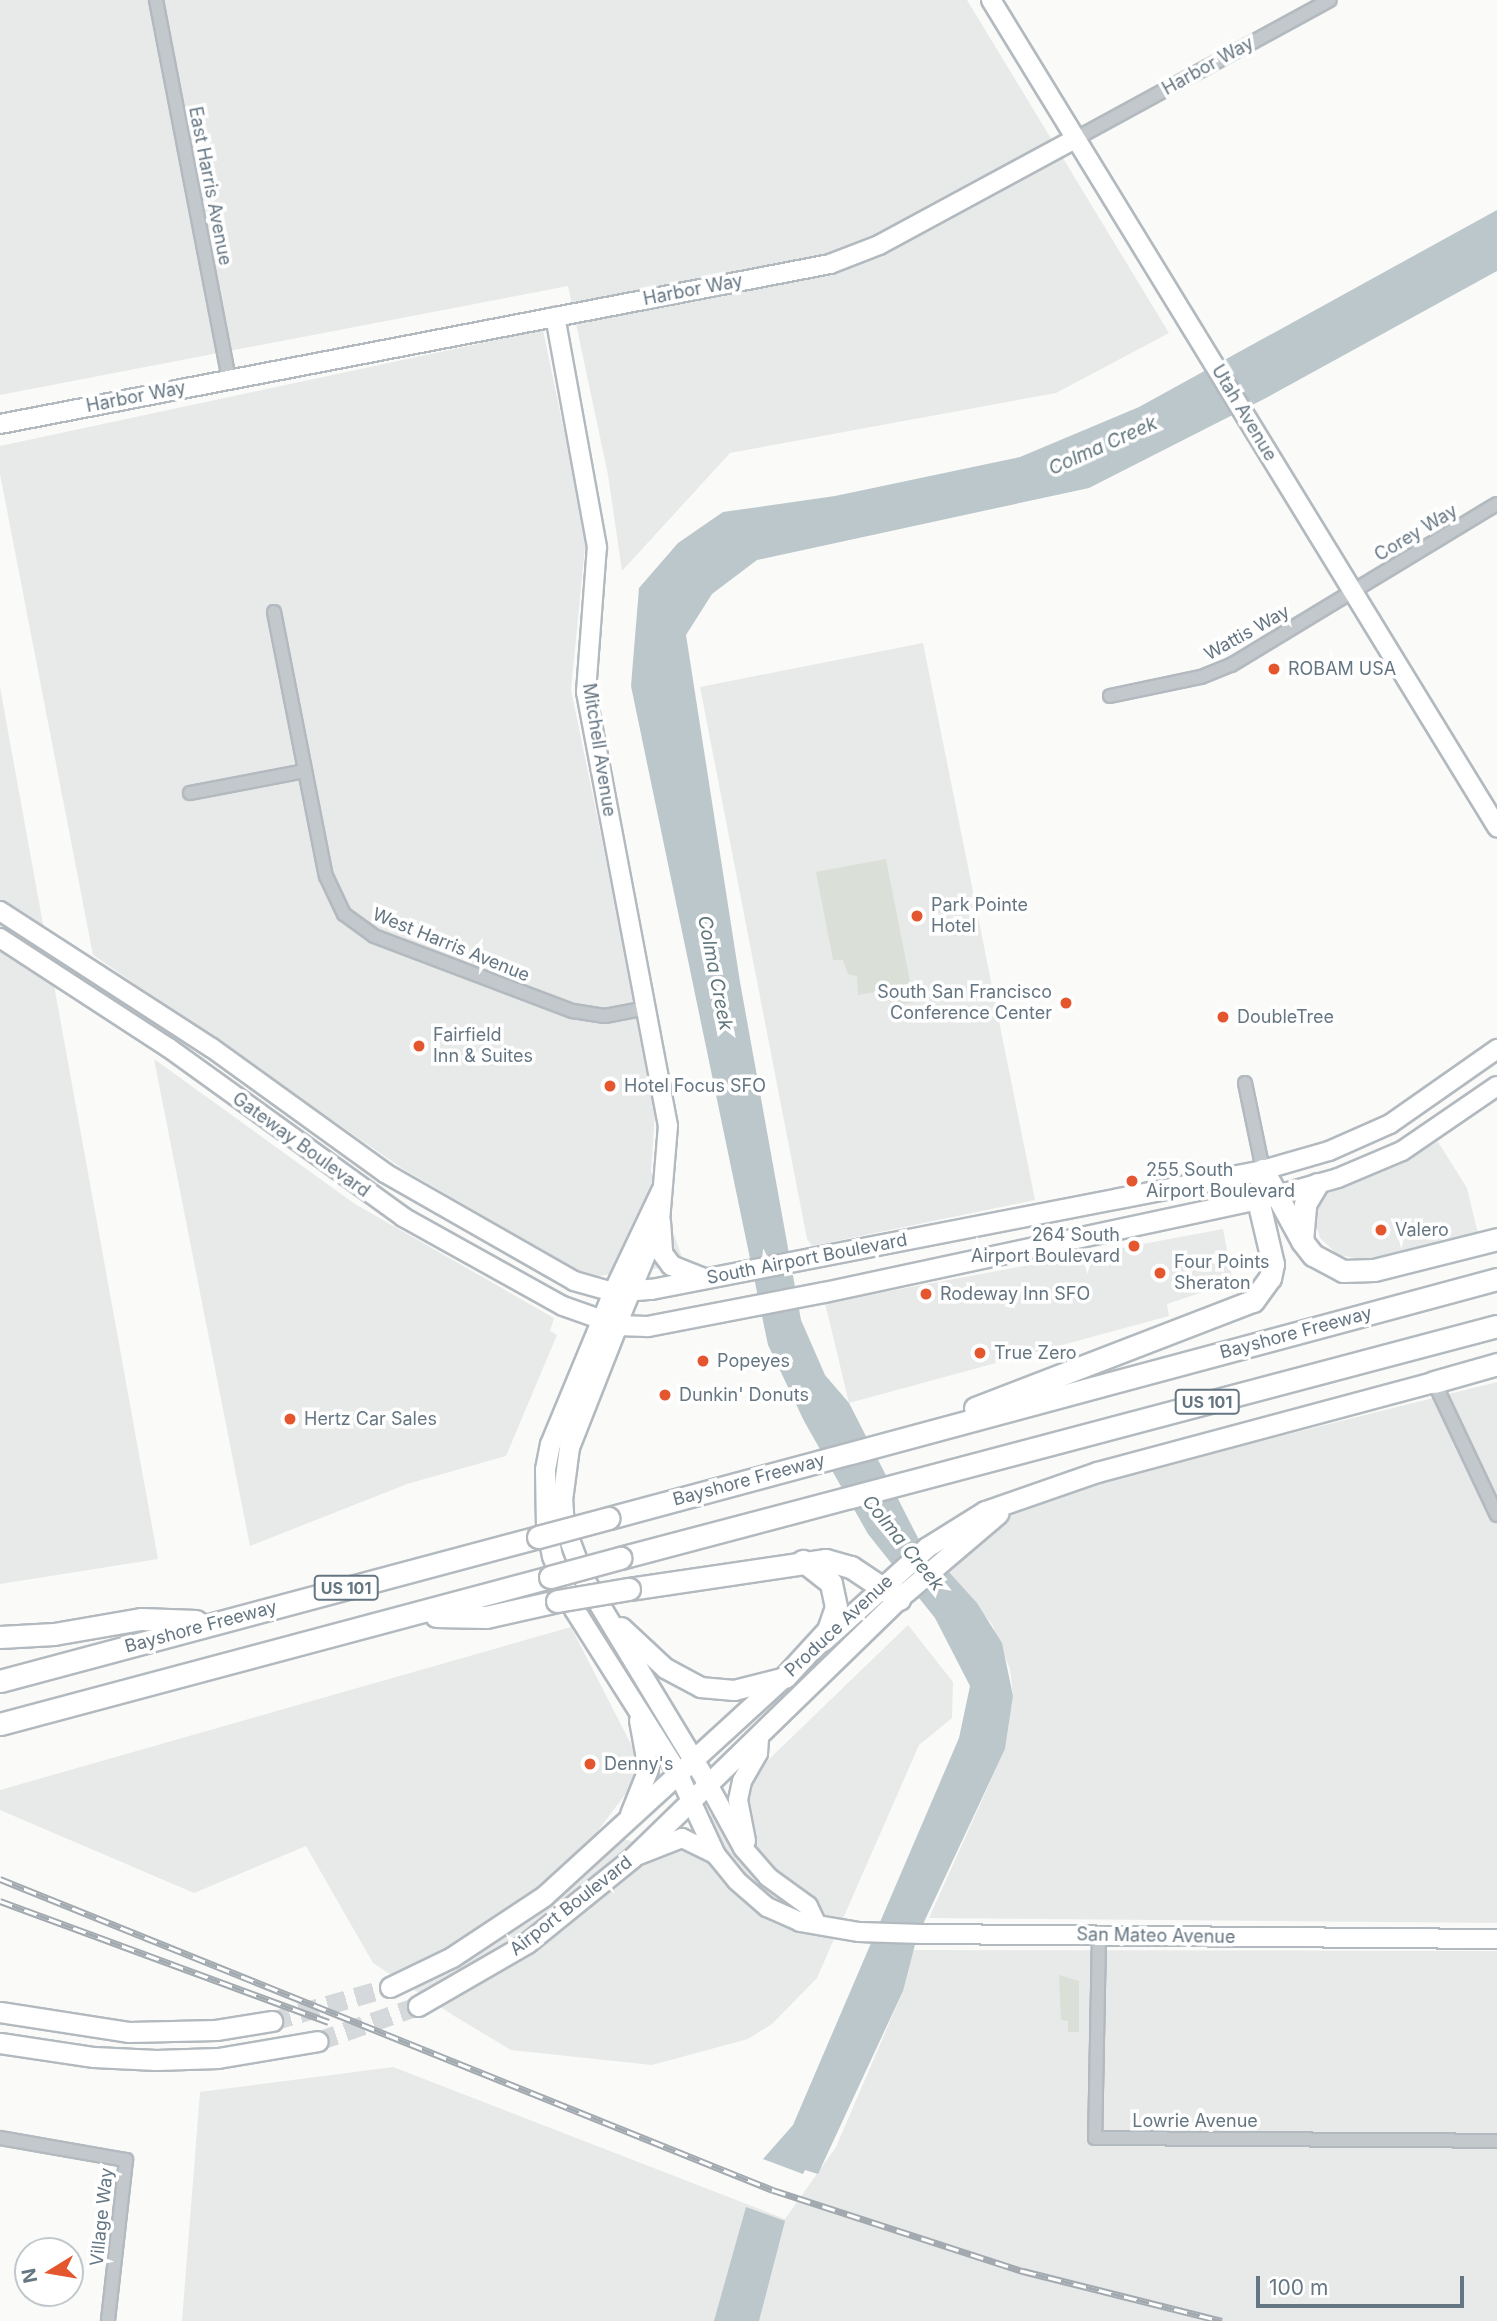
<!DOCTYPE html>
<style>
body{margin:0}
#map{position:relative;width:1497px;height:2321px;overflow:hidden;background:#fafaf8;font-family:Inter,sans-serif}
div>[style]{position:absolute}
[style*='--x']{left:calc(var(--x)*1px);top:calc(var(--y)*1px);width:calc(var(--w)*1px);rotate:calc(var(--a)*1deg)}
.built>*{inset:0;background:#e8e9e9}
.green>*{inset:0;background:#dadfd7}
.water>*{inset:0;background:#bbc7cb}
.primary-tunnel>*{height:19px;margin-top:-9.5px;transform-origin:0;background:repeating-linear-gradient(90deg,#d5d9db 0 19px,transparent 0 29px)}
.roads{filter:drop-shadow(2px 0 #b3babf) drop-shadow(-2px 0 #b3babf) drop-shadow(0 2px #b3babf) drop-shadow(0 -2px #b3babf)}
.street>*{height:12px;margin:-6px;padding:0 6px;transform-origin:6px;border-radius:6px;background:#c3c8cc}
.secondary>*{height:18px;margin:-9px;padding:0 9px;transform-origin:9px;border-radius:9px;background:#fff}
.primary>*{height:19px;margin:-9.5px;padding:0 9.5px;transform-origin:9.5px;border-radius:9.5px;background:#fff}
.highway>*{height:21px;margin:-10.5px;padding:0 10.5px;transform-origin:10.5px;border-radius:10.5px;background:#fff}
.rail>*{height:7px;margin-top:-3.5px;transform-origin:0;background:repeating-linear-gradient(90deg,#fff 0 13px,#a2aab0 0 26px);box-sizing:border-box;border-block:2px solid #a2aab0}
.bridges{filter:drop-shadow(2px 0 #b4b9bd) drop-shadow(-2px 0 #b4b9bd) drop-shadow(0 2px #b4b9bd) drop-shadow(0 -2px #b4b9bd)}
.highway-bridge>*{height:21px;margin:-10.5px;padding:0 10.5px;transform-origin:10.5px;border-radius:10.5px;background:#fff}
.dots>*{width:19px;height:19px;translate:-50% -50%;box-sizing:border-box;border:4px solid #fff;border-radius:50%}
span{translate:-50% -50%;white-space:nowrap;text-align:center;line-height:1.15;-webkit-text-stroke:7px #fff;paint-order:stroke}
.shield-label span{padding:2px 5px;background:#fff;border:2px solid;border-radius:5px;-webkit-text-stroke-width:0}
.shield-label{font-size:16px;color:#657683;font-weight:700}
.street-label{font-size:18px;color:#657683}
.poi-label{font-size:18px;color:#657683}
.left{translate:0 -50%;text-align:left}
.right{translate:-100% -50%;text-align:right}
.water-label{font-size:19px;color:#60757c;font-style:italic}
.north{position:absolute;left:14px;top:2237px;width:70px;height:70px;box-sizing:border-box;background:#fff;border:2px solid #c1c8cd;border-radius:50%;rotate:259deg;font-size:19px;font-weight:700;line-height:28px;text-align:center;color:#657683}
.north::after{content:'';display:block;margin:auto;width:24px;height:32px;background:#e4572e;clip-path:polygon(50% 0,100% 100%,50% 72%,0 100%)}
.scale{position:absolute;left:1256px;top:2276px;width:208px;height:32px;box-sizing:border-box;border:4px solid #657683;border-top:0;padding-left:9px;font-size:21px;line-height:24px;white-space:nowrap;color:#657683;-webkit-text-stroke:5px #fff;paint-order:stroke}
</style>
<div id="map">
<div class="built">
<div style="clip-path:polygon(0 0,967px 0,1169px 333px,1056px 393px,730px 453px,622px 571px,608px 475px,568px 286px,0 395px)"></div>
<div style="clip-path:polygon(543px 330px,586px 536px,571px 690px,656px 1101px,651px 1171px,685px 1265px,589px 1277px,403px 1169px,93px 955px,0 474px,0 446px)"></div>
<div style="clip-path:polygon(923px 643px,1035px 1200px,812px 1246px,807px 1239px,700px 687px)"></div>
<div style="clip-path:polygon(0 687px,158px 1559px,0 1584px)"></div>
<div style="clip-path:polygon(154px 1059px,355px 1204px,554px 1318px,550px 1331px,557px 1335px,506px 1456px,407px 1484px,250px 1546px)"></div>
<div style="clip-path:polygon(1438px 1142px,1467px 1188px,1478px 1234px,1367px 1260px,1338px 1255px,1320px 1238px,1314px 1219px,1322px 1196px)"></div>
<div style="clip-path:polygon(1223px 1229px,1233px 1282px,1167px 1304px,1169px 1316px,849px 1403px,825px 1303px)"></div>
<div style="clip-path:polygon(1497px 1382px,1497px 1923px,929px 1918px,1005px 1749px,1013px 1696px,1010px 1669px,992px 1624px,943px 1566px,1021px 1508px,1121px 1476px)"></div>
<div style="clip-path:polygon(908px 1625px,953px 1682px,952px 1718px,919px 1745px,817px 1978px,772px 2024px,748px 2039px,652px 2065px,511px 2050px,456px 2017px,373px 1963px,306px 1846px,194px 1893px,0 1810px,0 1790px,571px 1627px,635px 1752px,633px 1784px,597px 1832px,673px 1852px)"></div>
<div style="clip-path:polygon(910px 1950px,1497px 1951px,1497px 2321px,182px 2321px,200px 2092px,393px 2067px,785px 2219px,836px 2147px,903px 1991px)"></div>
</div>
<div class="green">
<div style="clip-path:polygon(886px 859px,914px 1002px,899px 1005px,897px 999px,882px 1002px,880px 991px,858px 995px,857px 976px,848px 974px,843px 960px,833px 960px,816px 872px)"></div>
<div style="clip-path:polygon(1059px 1975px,1079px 1981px,1079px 2032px,1068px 2032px,1068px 2021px,1061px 2020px)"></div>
</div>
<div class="water">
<div style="clip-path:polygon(1497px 210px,1497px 271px,1266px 398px,1089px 488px,757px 560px,712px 594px,686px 635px,740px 982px,801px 1320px,825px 1375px,849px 1403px,918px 1538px,977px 1603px,1002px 1643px,1013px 1696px,1005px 1749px,917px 1937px,903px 1991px,818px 2174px,805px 2170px,803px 2174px,763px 2159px,793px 2125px,959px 1738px,970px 1686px,935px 1618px,868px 1534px,804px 1421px,768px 1345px,631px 686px,639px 588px,678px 543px,723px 512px,835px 496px,1020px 457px,1139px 407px)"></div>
<div style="clip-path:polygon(746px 2207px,785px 2221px,759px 2321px,714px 2321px)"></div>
</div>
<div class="primary-tunnel">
<div style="--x:272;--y:2021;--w:123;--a:-16.1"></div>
<div style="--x:318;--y:2041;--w:106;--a:-19.3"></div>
</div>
<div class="roads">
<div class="street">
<div style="--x:156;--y:0;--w:387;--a:79.1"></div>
<div style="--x:1075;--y:139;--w:290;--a:-28.6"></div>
<div style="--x:274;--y:612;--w:269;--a:78.9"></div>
<div style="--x:326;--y:876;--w:42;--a:64.7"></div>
<div style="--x:344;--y:914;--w:37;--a:36"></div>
<div style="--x:374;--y:936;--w:213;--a:20.7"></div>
<div style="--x:573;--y:1011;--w:32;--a:9"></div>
<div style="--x:605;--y:1016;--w:43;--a:-10.8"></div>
<div style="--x:1110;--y:696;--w:93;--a:-11.8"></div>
<div style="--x:1201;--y:677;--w:32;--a:-22"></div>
<div style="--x:1231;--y:665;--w:311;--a:-31.2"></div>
<div style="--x:190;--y:793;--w:117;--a:-10.8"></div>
<div style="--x:1245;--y:1083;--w:89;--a:78.3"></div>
<div style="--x:1434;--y:1382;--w:147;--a:64.7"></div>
<div style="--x:1099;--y:1936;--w:202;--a:91.1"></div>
<div style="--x:1095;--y:2138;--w:402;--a:0.4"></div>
<div style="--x:0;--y:2138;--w:128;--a:9.9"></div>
<div style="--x:126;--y:2160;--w:162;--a:96.4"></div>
</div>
<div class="secondary">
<div style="--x:991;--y:0;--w:970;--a:58.54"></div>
<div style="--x:0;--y:424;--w:845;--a:-10.91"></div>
<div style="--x:830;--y:264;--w:53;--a:-21.2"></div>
<div style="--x:879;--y:245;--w:223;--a:-28.4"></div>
<div style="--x:0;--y:911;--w:252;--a:32.9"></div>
<div style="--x:212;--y:1048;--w:213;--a:35.8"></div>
<div style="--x:385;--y:1173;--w:218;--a:29.7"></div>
<div style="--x:574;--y:1281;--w:41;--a:15.8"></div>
<div style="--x:613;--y:1292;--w:112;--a:-64.6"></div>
<div style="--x:0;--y:938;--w:202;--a:33.1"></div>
<div style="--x:169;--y:1048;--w:289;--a:35.8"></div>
<div style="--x:403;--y:1217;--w:183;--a:29.1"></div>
<div style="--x:563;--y:1306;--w:57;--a:19.4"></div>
<div style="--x:617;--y:1325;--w:113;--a:-67.5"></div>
<div style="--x:660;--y:1221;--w:95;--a:-85.2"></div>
<div style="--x:668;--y:1126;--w:442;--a:-100.7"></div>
<div style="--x:586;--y:692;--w:145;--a:-85.7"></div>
<div style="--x:597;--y:547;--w:234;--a:-100.3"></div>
<div style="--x:1263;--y:1170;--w:69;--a:-16.1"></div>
<div style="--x:1329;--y:1151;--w:67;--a:-23.9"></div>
<div style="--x:1390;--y:1124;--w:131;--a:-35"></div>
<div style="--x:1278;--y:1195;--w:62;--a:-15.8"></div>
<div style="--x:1338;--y:1178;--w:69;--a:-22.9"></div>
<div style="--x:1402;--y:1151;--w:115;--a:-34.4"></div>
<div style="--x:679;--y:1775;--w:88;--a:65.2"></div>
<div style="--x:716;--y:1855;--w:33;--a:51"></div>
<div style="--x:737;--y:1881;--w:40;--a:41"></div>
<div style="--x:767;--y:1907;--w:36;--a:24"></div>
<div style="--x:800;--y:1922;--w:60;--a:9.6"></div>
<div style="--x:859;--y:1932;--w:63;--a:1.8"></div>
<div style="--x:922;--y:1934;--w:575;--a:0.5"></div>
<div style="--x:708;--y:1784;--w:73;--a:61.3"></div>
<div style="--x:743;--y:1848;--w:38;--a:49"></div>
<div style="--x:768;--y:1877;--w:49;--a:35.9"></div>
<div style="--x:808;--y:1906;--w:17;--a:65"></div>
<div style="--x:746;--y:1841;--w:42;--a:-101"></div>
<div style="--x:738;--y:1800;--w:19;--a:-78"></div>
<div style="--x:742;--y:1781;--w:32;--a:-60"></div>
<div style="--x:758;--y:1753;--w:15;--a:-86"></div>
<div style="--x:639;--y:1855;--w:46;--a:-21.6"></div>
<div style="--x:682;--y:1838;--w:37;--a:26"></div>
</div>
<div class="primary">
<div style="--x:660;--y:1221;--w:32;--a:86"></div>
<div style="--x:662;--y:1253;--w:15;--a:53"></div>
<div style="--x:671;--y:1265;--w:35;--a:22"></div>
<div style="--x:621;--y:1627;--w:60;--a:43"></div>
<div style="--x:665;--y:1668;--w:40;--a:28"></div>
<div style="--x:700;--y:1687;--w:34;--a:5"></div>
<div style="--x:734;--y:1690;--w:49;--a:-14.3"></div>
<div style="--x:823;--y:1641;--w:140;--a:-42.1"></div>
<div style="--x:927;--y:1547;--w:68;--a:-31.8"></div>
<div style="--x:985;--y:1511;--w:119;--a:-19.2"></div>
<div style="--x:1097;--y:1472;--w:349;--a:-15"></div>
<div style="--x:679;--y:1775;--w:196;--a:-122.3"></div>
<div style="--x:574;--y:1609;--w:57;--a:-112.5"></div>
<div style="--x:552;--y:1556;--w:31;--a:-101"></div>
<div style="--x:546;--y:1526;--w:57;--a:-91"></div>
<div style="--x:545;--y:1469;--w:25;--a:-79"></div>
<div style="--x:550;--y:1444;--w:165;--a:-67.5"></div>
<div style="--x:613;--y:1292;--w:38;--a:-5"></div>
<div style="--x:651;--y:1289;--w:623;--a:-11"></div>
<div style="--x:708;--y:1784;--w:240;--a:-121.2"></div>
<div style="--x:584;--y:1579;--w:57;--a:-110.7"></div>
<div style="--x:564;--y:1526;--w:26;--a:-94"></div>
<div style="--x:562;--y:1500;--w:53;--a:-82.5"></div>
<div style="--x:569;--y:1447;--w:131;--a:-68.5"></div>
<div style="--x:617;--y:1325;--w:30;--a:2"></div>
<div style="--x:647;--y:1326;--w:180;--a:-10.9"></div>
<div style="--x:824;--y:1292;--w:457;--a:-12.1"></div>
<div style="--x:630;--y:1814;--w:48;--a:-68.2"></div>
<div style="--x:648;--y:1769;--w:50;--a:-100.4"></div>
<div style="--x:390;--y:1987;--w:69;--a:-25.8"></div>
<div style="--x:452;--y:1957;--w:110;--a:-33.5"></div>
<div style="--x:544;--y:1896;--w:341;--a:-42.4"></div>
<div style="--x:418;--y:2006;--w:126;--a:-30"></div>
<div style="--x:527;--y:1943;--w:135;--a:-39"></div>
<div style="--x:632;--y:1858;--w:382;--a:-44.2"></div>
<div style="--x:906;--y:1592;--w:121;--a:-40.3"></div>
<div style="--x:0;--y:2012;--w:131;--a:8.8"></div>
<div style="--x:129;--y:2032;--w:87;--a:-1.3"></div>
<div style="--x:216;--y:2030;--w:57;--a:-9.1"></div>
<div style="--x:0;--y:2043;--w:95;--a:8.5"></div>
<div style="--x:94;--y:2057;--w:62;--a:2.8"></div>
<div style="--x:156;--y:2060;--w:62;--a:-1.8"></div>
<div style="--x:218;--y:2058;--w:101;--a:-9.6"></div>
</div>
<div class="highway">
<div style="--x:1263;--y:1170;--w:81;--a:61.2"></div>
<div style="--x:1302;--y:1241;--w:18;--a:52"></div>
<div style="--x:1313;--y:1255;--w:34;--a:28"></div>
<div style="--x:1343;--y:1271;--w:31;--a:-2"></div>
<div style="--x:1374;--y:1270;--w:127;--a:-14.1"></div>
<div style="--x:1302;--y:1241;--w:37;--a:-85"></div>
<div style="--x:1305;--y:1204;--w:23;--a:-59"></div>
<div style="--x:1434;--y:1382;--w:66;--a:-15.9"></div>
<div style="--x:975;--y:1408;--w:298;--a:-21.1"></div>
<div style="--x:1253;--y:1301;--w:29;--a:-54"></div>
<div style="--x:1270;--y:1278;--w:14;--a:-78"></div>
<div style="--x:1273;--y:1264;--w:66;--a:-103.2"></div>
<div style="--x:1258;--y:1200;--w:30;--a:-81"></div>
<div style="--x:609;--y:1518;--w:920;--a:-15.06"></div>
<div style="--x:620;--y:1558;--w:907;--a:-14.82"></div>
<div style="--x:629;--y:1589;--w:199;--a:-8.4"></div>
<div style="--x:826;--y:1560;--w:26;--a:16"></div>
<div style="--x:851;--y:1567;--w:58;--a:33.7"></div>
<div style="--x:436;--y:1616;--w:50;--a:1.1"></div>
<div style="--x:486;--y:1617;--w:73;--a:-12.7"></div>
<div style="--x:0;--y:1637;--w:54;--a:-3.2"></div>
<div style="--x:54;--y:1634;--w:88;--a:-9.8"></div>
<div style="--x:141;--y:1619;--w:55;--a:2.1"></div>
<div style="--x:785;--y:1677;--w:64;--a:-47.5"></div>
<div style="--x:828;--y:1630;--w:24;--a:-71"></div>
<div style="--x:836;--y:1607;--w:25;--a:-102"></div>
<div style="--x:831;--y:1583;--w:36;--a:-142"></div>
<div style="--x:0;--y:1681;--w:557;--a:-14.98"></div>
<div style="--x:0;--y:1724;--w:569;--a:-14.96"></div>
</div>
</div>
<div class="rail">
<div style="--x:0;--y:1879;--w:833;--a:21.92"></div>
<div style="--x:773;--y:2190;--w:263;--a:18"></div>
<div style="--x:1023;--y:2271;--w:205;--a:14.1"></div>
<div style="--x:0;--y:1901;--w:350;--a:20.2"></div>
</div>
<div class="bridges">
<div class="highway-bridge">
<div style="--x:538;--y:1537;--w:73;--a:-15"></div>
<div style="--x:550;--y:1577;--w:73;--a:-15.2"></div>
<div style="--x:557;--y:1601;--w:73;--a:-9.5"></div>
</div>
</div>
<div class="dots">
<div style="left:1274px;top:669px;background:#e4572e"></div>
<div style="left:917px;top:916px;background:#e4572e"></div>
<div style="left:1066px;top:1003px;background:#e4572e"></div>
<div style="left:1223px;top:1017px;background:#e4572e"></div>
<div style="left:419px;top:1046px;background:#e4572e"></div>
<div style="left:610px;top:1086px;background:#e4572e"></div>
<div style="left:1132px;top:1181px;background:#e4572e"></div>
<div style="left:1381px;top:1230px;background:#e4572e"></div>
<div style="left:1134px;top:1246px;background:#e4572e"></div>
<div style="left:1160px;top:1273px;background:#e4572e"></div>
<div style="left:926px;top:1294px;background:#e4572e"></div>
<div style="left:980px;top:1353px;background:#e4572e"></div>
<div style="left:703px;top:1361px;background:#e4572e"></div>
<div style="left:665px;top:1395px;background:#e4572e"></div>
<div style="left:290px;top:1419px;background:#e4572e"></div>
<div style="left:590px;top:1764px;background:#e4572e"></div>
</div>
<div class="shield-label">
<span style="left:1207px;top:1402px">US 101</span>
<span style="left:346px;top:1588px">US 101</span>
</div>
<div class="street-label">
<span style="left:1208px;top:66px;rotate:-29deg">Harbor Way</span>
<span style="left:210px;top:186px;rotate:79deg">East Harris Avenue</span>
<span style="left:693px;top:290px;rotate:-11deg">Harbor Way</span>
<span style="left:136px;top:397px;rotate:-11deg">Harbor Way</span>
<span style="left:1244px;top:413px;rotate:59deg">Utah Avenue</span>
<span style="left:1416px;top:533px;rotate:-31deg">Corey Way</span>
<span style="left:1247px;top:633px;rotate:-29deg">Wattis Way</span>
<span style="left:599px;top:750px;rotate:81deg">Mitchell Avenue</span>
<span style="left:451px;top:945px;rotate:22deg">West Harris Avenue</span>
<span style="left:301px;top:1145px;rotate:36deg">Gateway Boulevard</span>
<span style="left:807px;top:1259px;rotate:-11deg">South Airport Boulevard</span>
<span style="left:1296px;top:1333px;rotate:-15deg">Bayshore Freeway</span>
<span style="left:749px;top:1480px;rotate:-15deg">Bayshore Freeway</span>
<span style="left:839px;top:1626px;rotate:-43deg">Produce Avenue</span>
<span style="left:201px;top:1627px;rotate:-15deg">Bayshore Freeway</span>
<span style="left:571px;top:1906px;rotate:-38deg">Airport Boulevard</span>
<span style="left:1156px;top:1936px;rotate:1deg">San Mateo Avenue</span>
<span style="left:1195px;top:2121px">Lowrie Avenue</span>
<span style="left:102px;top:2217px;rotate:-84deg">Village Way</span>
</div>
<div class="poi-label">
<span class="left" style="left:1288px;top:669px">ROBAM USA</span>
<span class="left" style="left:931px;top:916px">Park Pointe<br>Hotel</span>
<span class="right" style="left:1052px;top:1003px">South San Francisco<br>Conference Center</span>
<span class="left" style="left:1237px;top:1017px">DoubleTree</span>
<span class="left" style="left:433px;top:1046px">Fairfield<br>Inn &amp; Suites</span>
<span class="left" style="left:624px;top:1086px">Hotel Focus SFO</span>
<span class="left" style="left:1146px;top:1181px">255 South<br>Airport Boulevard</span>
<span class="left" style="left:1395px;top:1230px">Valero</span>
<span class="right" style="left:1120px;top:1246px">264 South<br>Airport Boulevard</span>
<span class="left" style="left:1174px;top:1273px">Four Points<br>Sheraton</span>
<span class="left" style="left:940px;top:1294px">Rodeway Inn SFO</span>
<span class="left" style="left:994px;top:1353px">True Zero</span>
<span class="left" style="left:717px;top:1361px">Popeyes</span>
<span class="left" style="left:679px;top:1395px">Dunkin' Donuts</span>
<span class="left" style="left:304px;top:1419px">Hertz Car Sales</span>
<span class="left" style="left:604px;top:1764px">Denny's</span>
</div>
<div class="water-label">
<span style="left:1103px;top:446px;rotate:-24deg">Colma Creek</span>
<span style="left:715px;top:973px;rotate:79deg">Colma Creek</span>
<span style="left:903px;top:1543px;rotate:51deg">Colma Creek</span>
</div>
<div class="north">N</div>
<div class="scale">100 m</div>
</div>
